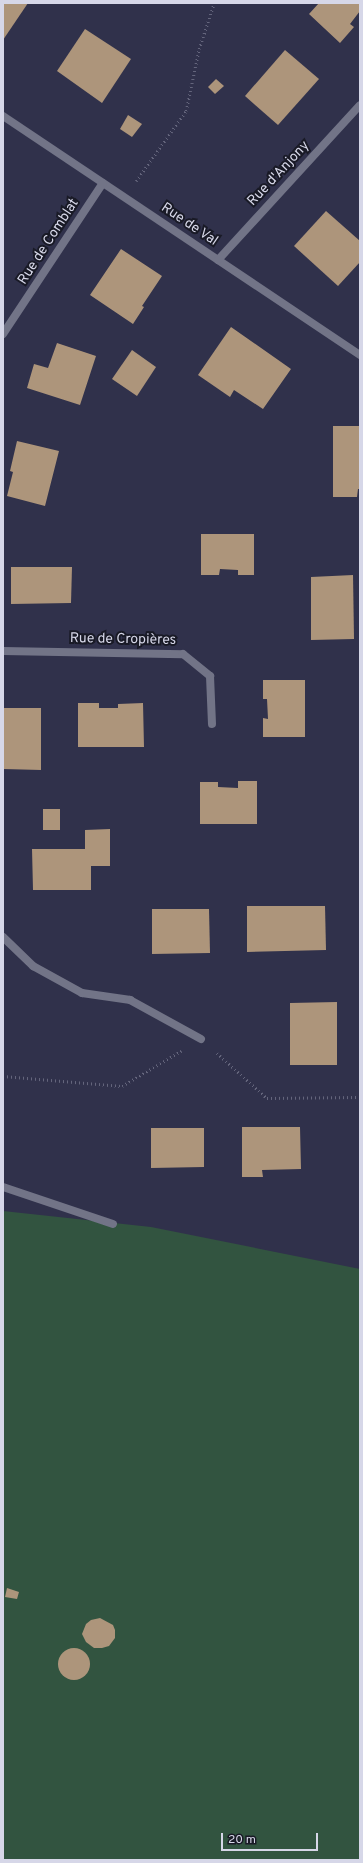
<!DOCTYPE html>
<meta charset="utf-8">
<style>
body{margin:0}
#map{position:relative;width:363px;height:1863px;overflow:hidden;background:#30314b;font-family:Overpass,sans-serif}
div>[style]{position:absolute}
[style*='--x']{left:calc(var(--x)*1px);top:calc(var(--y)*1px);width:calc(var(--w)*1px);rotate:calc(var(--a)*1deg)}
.green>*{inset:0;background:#325440}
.building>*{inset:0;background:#ad957b}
.round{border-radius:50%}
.path>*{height:2.5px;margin-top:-1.25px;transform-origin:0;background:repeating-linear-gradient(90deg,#64657c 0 1px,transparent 0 4px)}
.street>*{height:8px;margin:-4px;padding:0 4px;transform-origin:4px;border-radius:4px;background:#727487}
span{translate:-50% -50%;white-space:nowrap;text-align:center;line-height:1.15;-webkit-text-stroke:4px #191a26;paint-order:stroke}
.street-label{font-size:14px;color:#d6d7e8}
.frame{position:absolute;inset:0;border:4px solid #d6d7e8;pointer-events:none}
.scale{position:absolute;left:221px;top:1833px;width:97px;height:18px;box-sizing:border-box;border:2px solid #d6d7e8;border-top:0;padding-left:5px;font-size:12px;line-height:14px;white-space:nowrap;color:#d6d7e8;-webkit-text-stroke:3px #191a26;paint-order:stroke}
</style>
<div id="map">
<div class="green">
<div style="clip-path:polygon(3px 1211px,151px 1227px,360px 1269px,360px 1860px,3px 1860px)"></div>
</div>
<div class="building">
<div style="clip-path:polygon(3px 3px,28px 3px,3px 40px)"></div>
<div style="clip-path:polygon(319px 3px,360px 3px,360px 11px,350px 24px,354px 27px,340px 43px,309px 14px)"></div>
<div style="clip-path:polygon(85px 29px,131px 59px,102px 103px,57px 71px)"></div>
<div style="clip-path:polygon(285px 50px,319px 79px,278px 125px,245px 96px)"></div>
<div style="clip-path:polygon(216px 79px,224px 86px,215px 94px,208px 87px)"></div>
<div style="clip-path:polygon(128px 115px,142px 124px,132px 137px,120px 129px)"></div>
<div style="clip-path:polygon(326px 211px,360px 241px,360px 262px,338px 286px,294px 246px)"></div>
<div style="clip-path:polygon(121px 249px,162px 276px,142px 306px,144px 307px,133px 324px,90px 295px)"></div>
<div style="clip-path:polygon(231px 327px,291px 369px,263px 409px,234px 390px,230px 397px,198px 375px)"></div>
<div style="clip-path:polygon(57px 343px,96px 356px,80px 405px,27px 388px,34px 364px,48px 368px)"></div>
<div style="clip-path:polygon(132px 350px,156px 367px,137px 396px,112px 379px)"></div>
<div style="clip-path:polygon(333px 426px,360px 426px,360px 489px,358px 489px,357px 497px,333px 497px)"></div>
<div style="clip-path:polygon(17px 441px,59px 451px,45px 506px,7px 496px,13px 472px,10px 471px)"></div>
<div style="clip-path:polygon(201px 534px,254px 534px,254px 575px,238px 575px,238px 570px,220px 569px,219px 575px,201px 575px)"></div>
<div style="clip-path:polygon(11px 567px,72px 567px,71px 603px,11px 604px)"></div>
<div style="clip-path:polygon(353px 575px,354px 639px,311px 640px,311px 577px)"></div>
<div style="clip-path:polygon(263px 680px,305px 680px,305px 737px,263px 737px,263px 718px,268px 719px,267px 699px,263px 699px)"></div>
<div style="clip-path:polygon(78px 703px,99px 703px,99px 708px,118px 708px,118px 704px,143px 703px,144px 747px,78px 747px)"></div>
<div style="clip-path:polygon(3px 708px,41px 708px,41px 770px,3px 769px)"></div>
<div style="clip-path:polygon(238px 781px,257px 781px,257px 824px,200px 824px,200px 782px,218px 782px,218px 787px,238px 788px)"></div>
<div style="clip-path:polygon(43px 809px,60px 809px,60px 830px,43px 830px)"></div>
<div style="clip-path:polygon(110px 829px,110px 866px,91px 866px,91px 890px,33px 890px,32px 849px,85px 849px,85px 830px)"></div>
<div style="clip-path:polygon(247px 906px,325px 906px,326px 950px,247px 952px)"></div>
<div style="clip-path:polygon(152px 909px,209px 909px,210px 953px,152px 954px)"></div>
<div style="clip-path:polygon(337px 1002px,337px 1065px,290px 1065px,290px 1003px)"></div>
<div style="clip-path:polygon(242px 1127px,300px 1127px,301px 1169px,262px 1170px,263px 1177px,242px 1177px)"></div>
<div style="clip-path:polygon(151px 1128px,204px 1128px,204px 1167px,151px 1168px)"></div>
<div style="clip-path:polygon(7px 1588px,19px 1592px,17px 1599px,5px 1597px)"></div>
<div style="clip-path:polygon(100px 1618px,113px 1625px,115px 1630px,115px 1638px,109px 1646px,102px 1648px,94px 1648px,86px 1642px,82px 1634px,86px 1624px,91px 1620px)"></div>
<div class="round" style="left:58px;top:1648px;width:32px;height:32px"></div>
</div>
<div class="path">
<div style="--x:136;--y:181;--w:86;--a:-54.5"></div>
<div style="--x:186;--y:111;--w:63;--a:-78.2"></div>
<div style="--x:199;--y:49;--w:48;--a:-71.9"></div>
<div style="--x:217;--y:1053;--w:67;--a:42"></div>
<div style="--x:267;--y:1098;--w:93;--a:-0.6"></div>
<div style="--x:3;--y:1076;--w:119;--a:4.8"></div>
<div style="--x:122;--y:1086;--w:69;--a:-30.7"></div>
</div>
<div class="street">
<div style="--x:3;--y:116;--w:430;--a:33.8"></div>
<div style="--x:218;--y:260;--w:210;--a:-47.5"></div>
<div style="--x:3;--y:334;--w:181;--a:-56.5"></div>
<div style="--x:3;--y:651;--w:180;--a:1"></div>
<div style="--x:183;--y:654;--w:35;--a:39"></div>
<div style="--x:210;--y:676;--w:48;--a:87.6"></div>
<div style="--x:3;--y:937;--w:42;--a:44"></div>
<div style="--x:33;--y:966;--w:56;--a:28.9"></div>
<div style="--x:82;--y:993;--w:49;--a:8.3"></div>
<div style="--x:130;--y:1000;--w:81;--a:28.8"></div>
<div style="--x:3;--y:1187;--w:116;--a:18.6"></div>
</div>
<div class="street-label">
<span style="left:279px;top:174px;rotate:-47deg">Rue d'Anjony</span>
<span style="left:189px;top:225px;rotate:34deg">Rue de Val</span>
<span style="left:49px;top:242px;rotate:-57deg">Rue de Comblat</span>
<span style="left:123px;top:640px;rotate:1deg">Rue de Cropières</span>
</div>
<div class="frame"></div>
<div class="scale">20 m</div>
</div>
